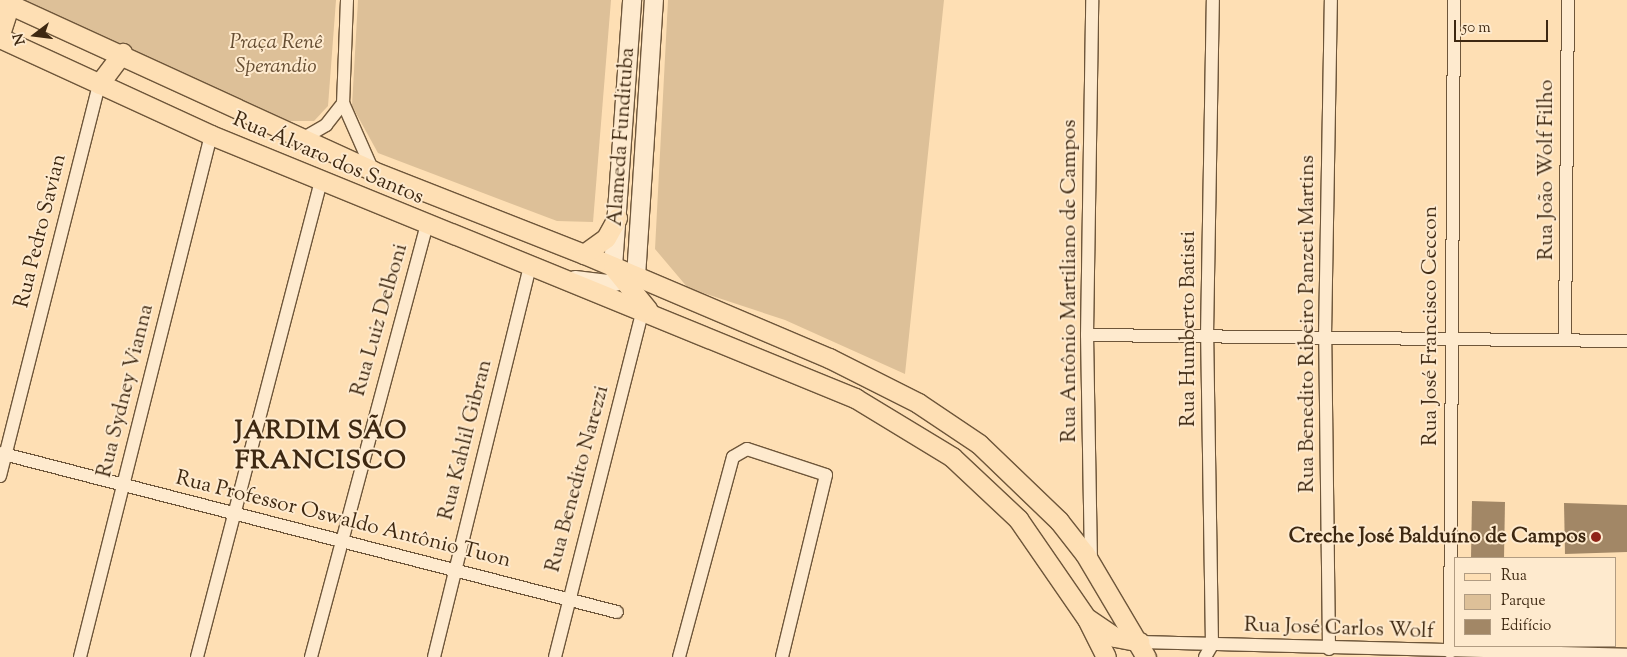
<!DOCTYPE html>
<meta charset="utf-8">
<style>
body{margin:0}
#map{position:relative;width:1627px;height:657px;overflow:hidden;background:#fedfb4;font-family:"Sorts Mill Goudy",serif}
div>[style]{position:absolute}
[style*='--x']{left:calc(var(--x)*1px);top:calc(var(--y)*1px);width:calc(var(--w)*1px);rotate:calc(var(--a)*1deg)}
.green>*{inset:0;background:#ddc098}
.building>*{inset:0;background:#a28766}
.roads{filter:drop-shadow(1px 0 #6e563a) drop-shadow(-1px 0 #6e563a) drop-shadow(0 1px #6e563a) drop-shadow(0 -1px #6e563a)}
.street>*{height:12px;margin:-6px;padding:0 6px;transform-origin:6px;border-radius:6px;background:#feeace}
.secondary>*{height:18px;margin:-9px;padding:0 9px;transform-origin:9px;border-radius:9px;background:#feeace}
.primary>*{height:19px;margin:-9.5px;padding:0 9.5px;transform-origin:9.5px;border-radius:9.5px;background:#fedfb4}
.dots>*{width:14px;height:14px;translate:-50% -50%;box-sizing:border-box;border:2px solid #feeace;border-radius:50%}
span{translate:-50% -50%;white-space:nowrap;text-align:center;line-height:1.15;-webkit-text-stroke:4px #feeace;paint-order:stroke}
.park-label{font-size:21px;color:#664e33;font-style:italic}
.street-label{font-size:21px;color:#3e2811}
.poi-label{font-size:21px;color:#3e2811;font-weight:700}
.right{translate:-100% -50%;text-align:right}
.district-label{font-size:26px;color:#3e2811;font-weight:700;letter-spacing:1px}
.legend{position:absolute;left:1454px;top:557px;width:162px;height:90px;box-sizing:border-box;background:#feeace;border:1px solid #b19c82;margin:0;padding:6px 9px;list-style:none;font-size:15px;color:#3e2811}
.legend li{display:flex;align-items:center;gap:10px;height:25px}
.legend b{width:25px;border:1px solid #b19c82}
.north{position:absolute;left:10px;top:10px;width:50px;height:50px;-webkit-text-stroke:4px #feeace;paint-order:stroke;rotate:255deg;font-size:14px;font-weight:700;line-height:20px;text-align:center;color:#3e2811}
.north::after{content:'';display:block;margin:auto;width:18px;height:22px;background:#3e2811;clip-path:polygon(50% 0,100% 100%,50% 72%,0 100%)}
.scale{position:absolute;left:1454px;top:20px;width:94px;height:22px;box-sizing:border-box;border:2px solid #3e2811;border-top:0;padding-left:6px;font-size:15px;line-height:18px;white-space:nowrap;color:#3e2811;-webkit-text-stroke:4px #feeace;paint-order:stroke}
</style>
<div id="map">
<div class="green">
<div style="clip-path:polygon(15px 0,336px 0,328px 106px,314px 121px,289px 121px)"></div>
<div style="clip-path:polygon(358px 0,611px 0,593px 222px,557px 221px,378px 153px,352px 106px)"></div>
<div style="clip-path:polygon(668px 0,944px 0,905px 374px,785px 320px,688px 288px,655px 249px)"></div>
</div>
<div class="building">
<div style="clip-path:polygon(1472px 501px,1505px 502px,1504px 558px,1471px 558px)"></div>
<div style="clip-path:polygon(1564px 503px,1627px 505px,1627px 552px,1565px 554px)"></div>
</div>
<div class="roads">
<div class="street">
<div style="--x:347;--y:0;--w:103;--a:92.2"></div>
<div style="--x:343;--y:103;--w:74;--a:66.2"></div>
<div style="--x:302;--y:139;--w:28;--a:-30"></div>
<div style="--x:326;--y:125;--w:28;--a:-52"></div>
<div style="--x:1087;--y:335;--w:540;--a:0.64"></div>
<div style="--x:1565;--y:340;--w:340;--a:-89.5"></div>
<div style="--x:0;--y:453;--w:637;--a:14.45"></div>
<div style="--x:0;--y:476;--w:404;--a:-75.8"></div>
<div style="--x:1091;--y:563;--w:228;--a:-91"></div>
<div style="--x:1087;--y:335;--w:335;--a:-89.1"></div>
<div style="--x:1140;--y:642;--w:487;--a:1.5"></div>
<div style="--x:1329;--y:649;--w:312;--a:-90.7"></div>
<div style="--x:1325;--y:337;--w:337;--a:-89"></div>
<div style="--x:1450;--y:652;--w:652;--a:-89.65"></div>
<div style="--x:80;--y:657;--w:538;--a:-75.91"></div>
<div style="--x:197;--y:657;--w:492;--a:-75.4"></div>
<div style="--x:311;--y:657;--w:447;--a:-75"></div>
<div style="--x:434;--y:657;--w:406;--a:-76.2"></div>
<div style="--x:555;--y:657;--w:356;--a:-75.8"></div>
<div style="--x:679;--y:657;--w:207;--a:-74.9"></div>
<div style="--x:733;--y:457;--w:16;--a:-30"></div>
<div style="--x:747;--y:449;--w:83;--a:18.2"></div>
<div style="--x:826;--y:475;--w:187;--a:103.6"></div>
<div style="--x:1205;--y:657;--w:14;--a:-60"></div>
<div style="--x:1212;--y:645;--w:309;--a:-90.9"></div>
<div style="--x:1207;--y:336;--w:336;--a:-89"></div>
</div>
<div class="secondary">
<div style="--x:613;--y:267;--w:268;--a:-85.9"></div>
<div style="--x:575;--y:280;--w:31;--a:7"></div>
<div style="--x:606;--y:284;--w:31;--a:-13"></div>
<div style="--x:636;--y:277;--w:278;--a:-86.3"></div>
</div>
<div class="primary">
<div style="--x:0;--y:0;--w:410;--a:24.6"></div>
<div style="--x:373;--y:171;--w:227;--a:21.5"></div>
<div style="--x:584;--y:254;--w:266;--a:23"></div>
<div style="--x:829;--y:358;--w:100;--a:26.8"></div>
<div style="--x:918;--y:403;--w:73;--a:33.9"></div>
<div style="--x:979;--y:444;--w:111;--a:43.9"></div>
<div style="--x:1059;--y:521;--w:42;--a:51.8"></div>
<div style="--x:1085;--y:554;--w:120;--a:59.4"></div>
<div style="--x:0;--y:34;--w:32;--a:-72"></div>
<div style="--x:0;--y:38;--w:232;--a:24.7"></div>
<div style="--x:211;--y:135;--w:696;--a:22.21"></div>
<div style="--x:855;--y:398;--w:114;--a:31.3"></div>
<div style="--x:952;--y:457;--w:91;--a:43.2"></div>
<div style="--x:1018;--y:519;--w:121;--a:55.4"></div>
<div style="--x:1087;--y:619;--w:42;--a:63.4"></div>
<div style="--x:99;--y:84;--w:39;--a:-53"></div>
<div style="--x:584;--y:254;--w:27;--a:-36"></div>
<div style="--x:606;--y:238;--w:23;--a:-61"></div>
<div style="--x:613;--y:267;--w:55;--a:50.9"></div>
<div style="--x:1088;--y:619;--w:32;--a:34"></div>
<div style="--x:1115;--y:637;--w:25;--a:11"></div>
</div>
</div>
<div class="dots">
<div style="left:1596px;top:537px;background:#8f2418"></div>
</div>
<div class="park-label">
<span style="left:276px;top:55px">Praça Renê<br>Sperandio</span>
</div>
<div class="street-label">
<span style="left:622px;top:137px;rotate:-86deg">Alameda Fundituba</span>
<span style="left:328px;top:159px;rotate:23deg">Rua Álvaro dos Santos</span>
<span style="left:1547px;top:170px;rotate:-90deg">Rua João Wolf Filho</span>
<span style="left:41px;top:231px;rotate:-76deg">Rua Pedro Savian</span>
<span style="left:1070px;top:281px;rotate:-90deg">Rua Antônio Martiliano de Campos</span>
<span style="left:380px;top:320px;rotate:-74deg">Rua Luiz Delboni</span>
<span style="left:1308px;top:324px;rotate:-90deg">Rua Benedito Ribeiro Panzeti Martins</span>
<span style="left:1431px;top:326px;rotate:-90deg">Rua José Francisco Ceccon</span>
<span style="left:1189px;top:329px;rotate:-90deg">Rua Humberto Batisti</span>
<span style="left:126px;top:391px;rotate:-76deg">Rua Sydney Vianna</span>
<span style="left:466px;top:440px;rotate:-76deg">Rua Kahlil Gibran</span>
<span style="left:578px;top:479px;rotate:-75deg">Rua Benedito Narezzi</span>
<span style="left:343px;top:520px;rotate:14deg">Rua Professor Oswaldo Antônio Tuon</span>
<span style="left:1339px;top:629px;rotate:2deg">Rua José Carlos Wolf</span>
</div>
<div class="poi-label">
<span class="right" style="left:1586px;top:537px">Creche José Balduíno de Campos</span>
</div>
<div class="district-label">
<span style="left:321px;top:447px">JARDIM SÃO<br>FRANCISCO</span>
</div>
<ul class="legend">
<li><b style="height:6px;background:#fedfb4"></b>Rua</li>
<li><b style="height:14px;background:#ddc098"></b>Parque</li>
<li><b style="height:14px;background:#a28766"></b>Edifício</li>
</ul>
<div class="north">N</div>
<div class="scale">50 m</div>
</div>
